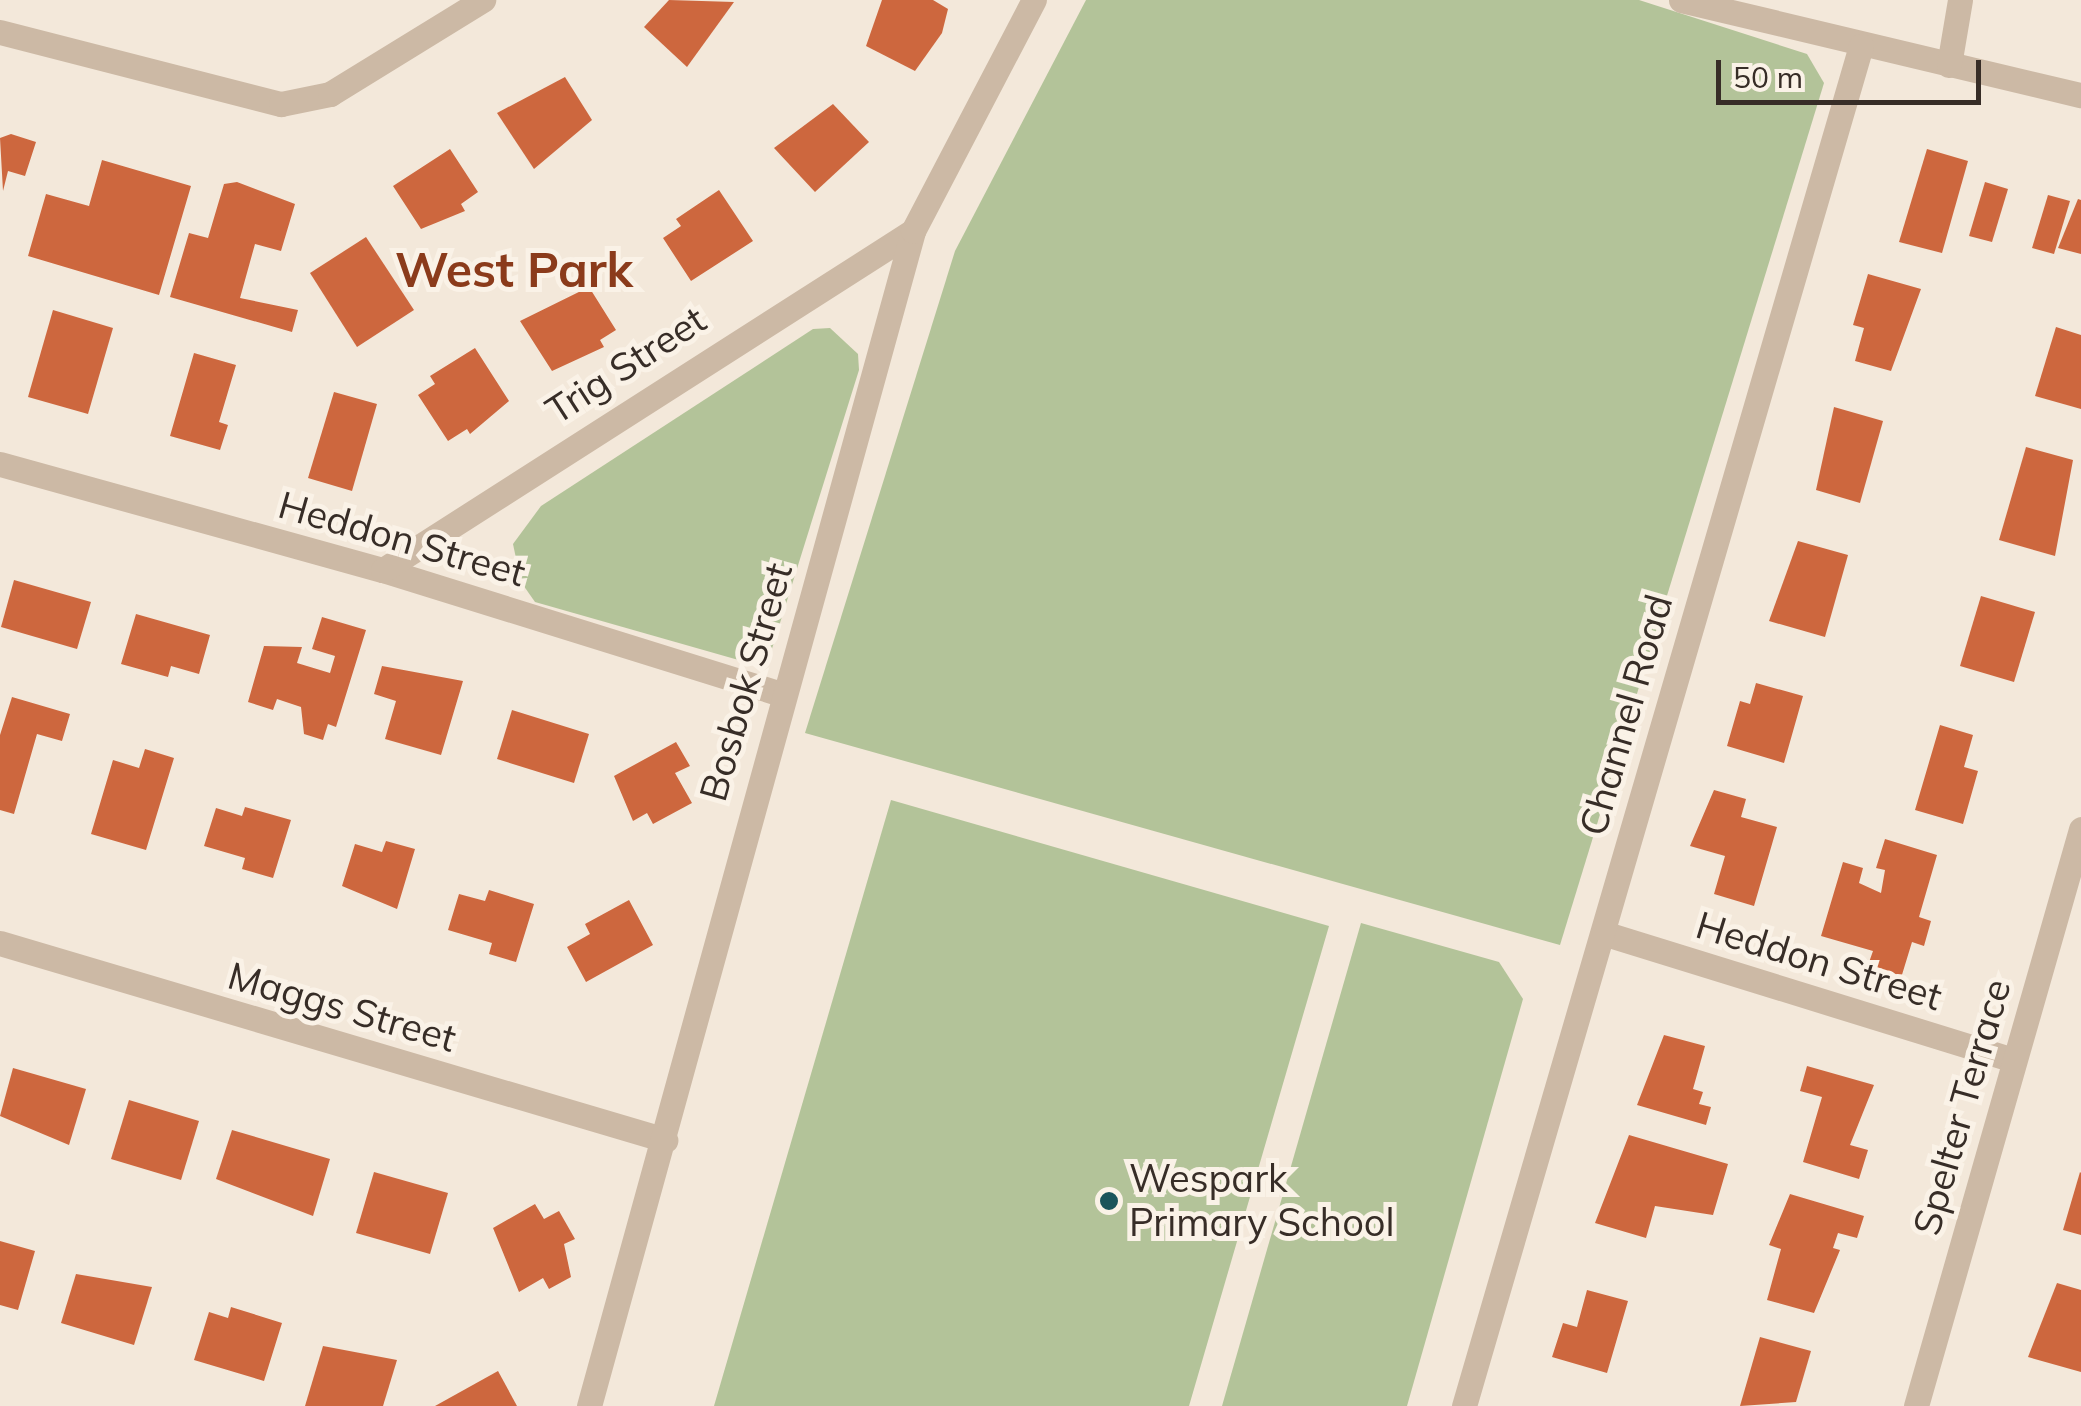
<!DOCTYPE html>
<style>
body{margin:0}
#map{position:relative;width:2081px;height:1406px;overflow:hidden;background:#f3e8da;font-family:Mulish,sans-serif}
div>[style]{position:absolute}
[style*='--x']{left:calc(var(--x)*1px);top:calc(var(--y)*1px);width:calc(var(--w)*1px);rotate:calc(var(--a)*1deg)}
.green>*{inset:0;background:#b3c399}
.building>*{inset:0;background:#cd673e}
.street>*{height:25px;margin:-12.5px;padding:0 12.5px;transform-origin:12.5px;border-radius:12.5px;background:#ccb9a5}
.dots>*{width:28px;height:28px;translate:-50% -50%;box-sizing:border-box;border:5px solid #faf2e7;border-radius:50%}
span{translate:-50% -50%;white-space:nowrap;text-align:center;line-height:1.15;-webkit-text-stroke:10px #faf2e7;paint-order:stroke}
.street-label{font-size:38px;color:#372d27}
.poi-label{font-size:38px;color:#372d27}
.left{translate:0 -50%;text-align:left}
.district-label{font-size:48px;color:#8b3b1b;font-weight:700}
.scale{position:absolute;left:1716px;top:60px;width:265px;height:45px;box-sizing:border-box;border:5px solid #372d27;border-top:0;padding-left:12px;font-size:30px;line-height:35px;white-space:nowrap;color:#372d27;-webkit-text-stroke:8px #faf2e7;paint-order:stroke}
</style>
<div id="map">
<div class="green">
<div style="clip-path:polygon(1086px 0,1639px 0,1807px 54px,1824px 83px,1560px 945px,805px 733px,955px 251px)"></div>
<div style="clip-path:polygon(830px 328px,858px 354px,859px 370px,770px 655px,742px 661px,535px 602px,521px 582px,513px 544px,541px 506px,813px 329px)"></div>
<div style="clip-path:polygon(891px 800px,1329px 926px,1189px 1406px,714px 1406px)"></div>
<div style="clip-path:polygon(1361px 923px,1499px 962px,1523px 999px,1407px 1406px,1222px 1406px)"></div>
</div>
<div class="building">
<div style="clip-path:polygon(669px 0,734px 2px,687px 67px,644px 27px)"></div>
<div style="clip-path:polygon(882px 0,933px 0,948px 9px,942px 33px,915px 71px,866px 46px)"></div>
<div style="clip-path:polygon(565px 77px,592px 120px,534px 169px,497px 113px)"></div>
<div style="clip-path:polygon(833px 104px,869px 142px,815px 192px,774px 148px)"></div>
<div style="clip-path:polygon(11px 134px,36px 142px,25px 176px,8px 171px,3px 191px,0 138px)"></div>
<div style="clip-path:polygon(450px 149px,478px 192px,461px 204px,465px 211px,421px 229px,393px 186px)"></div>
<div style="clip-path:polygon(1927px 149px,1968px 161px,1942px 253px,1899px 242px)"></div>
<div style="clip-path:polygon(102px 160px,191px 186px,159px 295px,28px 256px,46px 194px,89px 206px)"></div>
<div style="clip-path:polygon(237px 182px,295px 204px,281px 251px,255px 244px,240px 298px,298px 310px,292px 332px,170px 297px,189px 233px,208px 238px,224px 184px)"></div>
<div style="clip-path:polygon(1985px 182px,2008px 189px,1992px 242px,1969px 236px)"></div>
<div style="clip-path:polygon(719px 190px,753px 241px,691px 281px,663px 238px,681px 226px,676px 219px)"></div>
<div style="clip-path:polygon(2048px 195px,2070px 201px,2054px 254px,2032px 248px)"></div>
<div style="clip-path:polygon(2078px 199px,2081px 200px,2081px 254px,2058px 248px)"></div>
<div style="clip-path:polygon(366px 237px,414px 310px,357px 347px,310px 273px)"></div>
<div style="clip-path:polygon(1868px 274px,1921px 289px,1891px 371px,1855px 361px,1864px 328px,1853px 325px)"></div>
<div style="clip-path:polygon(589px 287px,616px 330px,600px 340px,604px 347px,552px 371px,520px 321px)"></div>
<div style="clip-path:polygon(53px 310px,113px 328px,88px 414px,28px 397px)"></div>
<div style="clip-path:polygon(2056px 327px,2081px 335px,2081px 409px,2035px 396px)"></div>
<div style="clip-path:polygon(475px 348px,509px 401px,470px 434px,467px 429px,448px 441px,418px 395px,435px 384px,430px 376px)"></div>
<div style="clip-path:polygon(194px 353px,236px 365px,219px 422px,228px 425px,220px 450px,170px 436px)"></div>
<div style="clip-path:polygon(334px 392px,377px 404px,352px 491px,308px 478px)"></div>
<div style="clip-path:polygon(1834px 407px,1883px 421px,1860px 503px,1816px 490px)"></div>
<div style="clip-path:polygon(2026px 447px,2073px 460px,2055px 556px,1999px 540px)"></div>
<div style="clip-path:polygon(1798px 541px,1848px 555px,1825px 637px,1769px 621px)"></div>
<div style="clip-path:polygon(14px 580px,91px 602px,77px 649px,1px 627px)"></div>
<div style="clip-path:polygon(1981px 596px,2035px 612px,2014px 682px,1960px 666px)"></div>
<div style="clip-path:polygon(136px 614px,210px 635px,199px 674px,171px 666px,168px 677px,121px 664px)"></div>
<div style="clip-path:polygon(322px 617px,366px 630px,336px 727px,328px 724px,323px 740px,304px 734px,301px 707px,277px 699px,273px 710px,248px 702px,264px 646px,302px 647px,297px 663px,330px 673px,335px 656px,312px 649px)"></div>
<div style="clip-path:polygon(382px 666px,463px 681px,441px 755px,385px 739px,396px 701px,374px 694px)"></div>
<div style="clip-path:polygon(1756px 683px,1803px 696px,1784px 763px,1727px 746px,1740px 701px,1750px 704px)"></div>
<div style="clip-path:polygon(12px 697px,70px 714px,62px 741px,37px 734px,14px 814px,0 810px,0 735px)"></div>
<div style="clip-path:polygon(512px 710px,589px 734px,574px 783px,497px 759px)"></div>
<div style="clip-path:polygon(1940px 725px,1973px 735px,1964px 767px,1978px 771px,1963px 824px,1915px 810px)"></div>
<div style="clip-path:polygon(676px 742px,690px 766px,675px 773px,692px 803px,653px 824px,647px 813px,633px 821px,614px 776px)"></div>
<div style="clip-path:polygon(145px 749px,174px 758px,146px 850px,91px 834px,113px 760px,139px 768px)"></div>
<div style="clip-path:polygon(1714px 790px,1746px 799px,1741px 817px,1777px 827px,1754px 906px,1714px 894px,1725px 856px,1690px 846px)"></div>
<div style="clip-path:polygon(245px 807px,291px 820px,273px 878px,242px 869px,245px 858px,204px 846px,216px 808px,242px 816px)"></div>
<div style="clip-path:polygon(1885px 839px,1937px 855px,1919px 917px,1931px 921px,1924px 946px,1912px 942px,1901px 978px,1867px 968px,1873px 951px,1821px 936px,1843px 862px,1863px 868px,1859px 883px,1881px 893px,1885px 870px,1876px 868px)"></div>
<div style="clip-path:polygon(386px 841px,415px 849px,397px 909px,342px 886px,355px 844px,382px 852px)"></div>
<div style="clip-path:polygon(489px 890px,534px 904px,516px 962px,489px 954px,492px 943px,448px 930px,459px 894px,485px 901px)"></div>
<div style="clip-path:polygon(629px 900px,653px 945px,586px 982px,567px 947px,590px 934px,585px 924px)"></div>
<div style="clip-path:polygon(1664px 1035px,1705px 1046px,1693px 1089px,1703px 1092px,1699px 1104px,1711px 1107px,1706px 1125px,1637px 1105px)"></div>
<div style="clip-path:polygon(1807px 1066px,1874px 1085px,1850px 1145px,1868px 1150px,1859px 1179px,1803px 1162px,1822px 1097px,1800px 1091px)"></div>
<div style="clip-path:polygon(13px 1068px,86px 1089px,69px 1145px,0 1116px)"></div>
<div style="clip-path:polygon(129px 1100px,199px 1121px,181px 1180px,111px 1159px)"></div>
<div style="clip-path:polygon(232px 1130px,330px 1159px,313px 1216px,216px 1179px)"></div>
<div style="clip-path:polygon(1629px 1135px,1728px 1164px,1713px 1215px,1655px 1206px,1646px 1238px,1595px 1223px)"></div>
<div style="clip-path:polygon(374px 1172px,448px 1193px,430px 1254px,356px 1233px)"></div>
<div style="clip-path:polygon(2080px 1172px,2081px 1173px,2081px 1235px,2063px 1230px)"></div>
<div style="clip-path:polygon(1790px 1194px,1864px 1216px,1857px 1238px,1838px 1233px,1833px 1248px,1840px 1250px,1814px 1313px,1767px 1300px,1781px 1249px,1769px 1245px)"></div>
<div style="clip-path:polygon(535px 1204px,544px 1219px,559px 1211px,575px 1239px,564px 1244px,571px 1277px,549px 1289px,543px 1278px,519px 1292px,493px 1228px)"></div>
<div style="clip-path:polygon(0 1241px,35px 1251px,18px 1310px,0 1305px)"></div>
<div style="clip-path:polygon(76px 1274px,152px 1287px,134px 1345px,61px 1323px)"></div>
<div style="clip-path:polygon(2057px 1283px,2081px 1290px,2081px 1372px,2028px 1357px)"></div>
<div style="clip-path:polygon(1587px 1290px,1628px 1301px,1607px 1373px,1552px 1357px,1563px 1323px,1577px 1327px)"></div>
<div style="clip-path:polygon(231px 1307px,282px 1323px,264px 1381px,194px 1360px,209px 1312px,228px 1318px)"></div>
<div style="clip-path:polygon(1760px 1337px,1811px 1351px,1796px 1402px,1740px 1406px)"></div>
<div style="clip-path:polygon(323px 1346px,397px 1360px,383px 1406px,305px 1406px)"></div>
<div style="clip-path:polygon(498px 1371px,517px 1406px,435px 1406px)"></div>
</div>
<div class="street">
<div style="--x:1681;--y:0;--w:411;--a:13.4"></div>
<div style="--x:0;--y:32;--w:290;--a:14.4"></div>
<div style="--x:281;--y:104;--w:50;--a:-11.5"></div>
<div style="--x:330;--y:94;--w:180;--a:-31.6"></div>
<div style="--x:1949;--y:65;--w:66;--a:-80.4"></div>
<div style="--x:0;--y:464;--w:397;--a:15.5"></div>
<div style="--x:383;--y:570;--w:416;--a:17.3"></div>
<div style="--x:383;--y:570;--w:629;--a:-32.6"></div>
<div style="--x:1603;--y:933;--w:430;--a:17.2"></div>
<div style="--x:0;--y:943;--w:694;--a:16.5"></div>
<div style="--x:589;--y:1406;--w:1219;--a:-74.58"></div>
<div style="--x:913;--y:231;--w:261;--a:-62.4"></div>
<div style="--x:1464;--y:1406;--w:1417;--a:-73.73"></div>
<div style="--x:1916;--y:1406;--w:600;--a:-74.04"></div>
</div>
<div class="dots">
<div style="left:1109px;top:1201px;background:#1a545b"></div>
</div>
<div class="street-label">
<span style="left:626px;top:365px;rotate:-33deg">Trig Street</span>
<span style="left:402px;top:539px;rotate:16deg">Heddon Street</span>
<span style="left:746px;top:682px;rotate:-74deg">Bosbok Street</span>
<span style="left:1626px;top:715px;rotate:-74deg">Channel Road</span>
<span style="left:1819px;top:961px;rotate:17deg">Heddon Street</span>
<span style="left:342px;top:1007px;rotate:16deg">Maggs Street</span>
<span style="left:1962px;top:1107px;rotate:-74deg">Spelter Terrace</span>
</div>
<div class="poi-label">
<span class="left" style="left:1129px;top:1201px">Wespark<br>Primary School</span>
</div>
<div class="district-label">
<span style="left:514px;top:270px">West Park</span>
</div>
<div class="scale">50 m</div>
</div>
